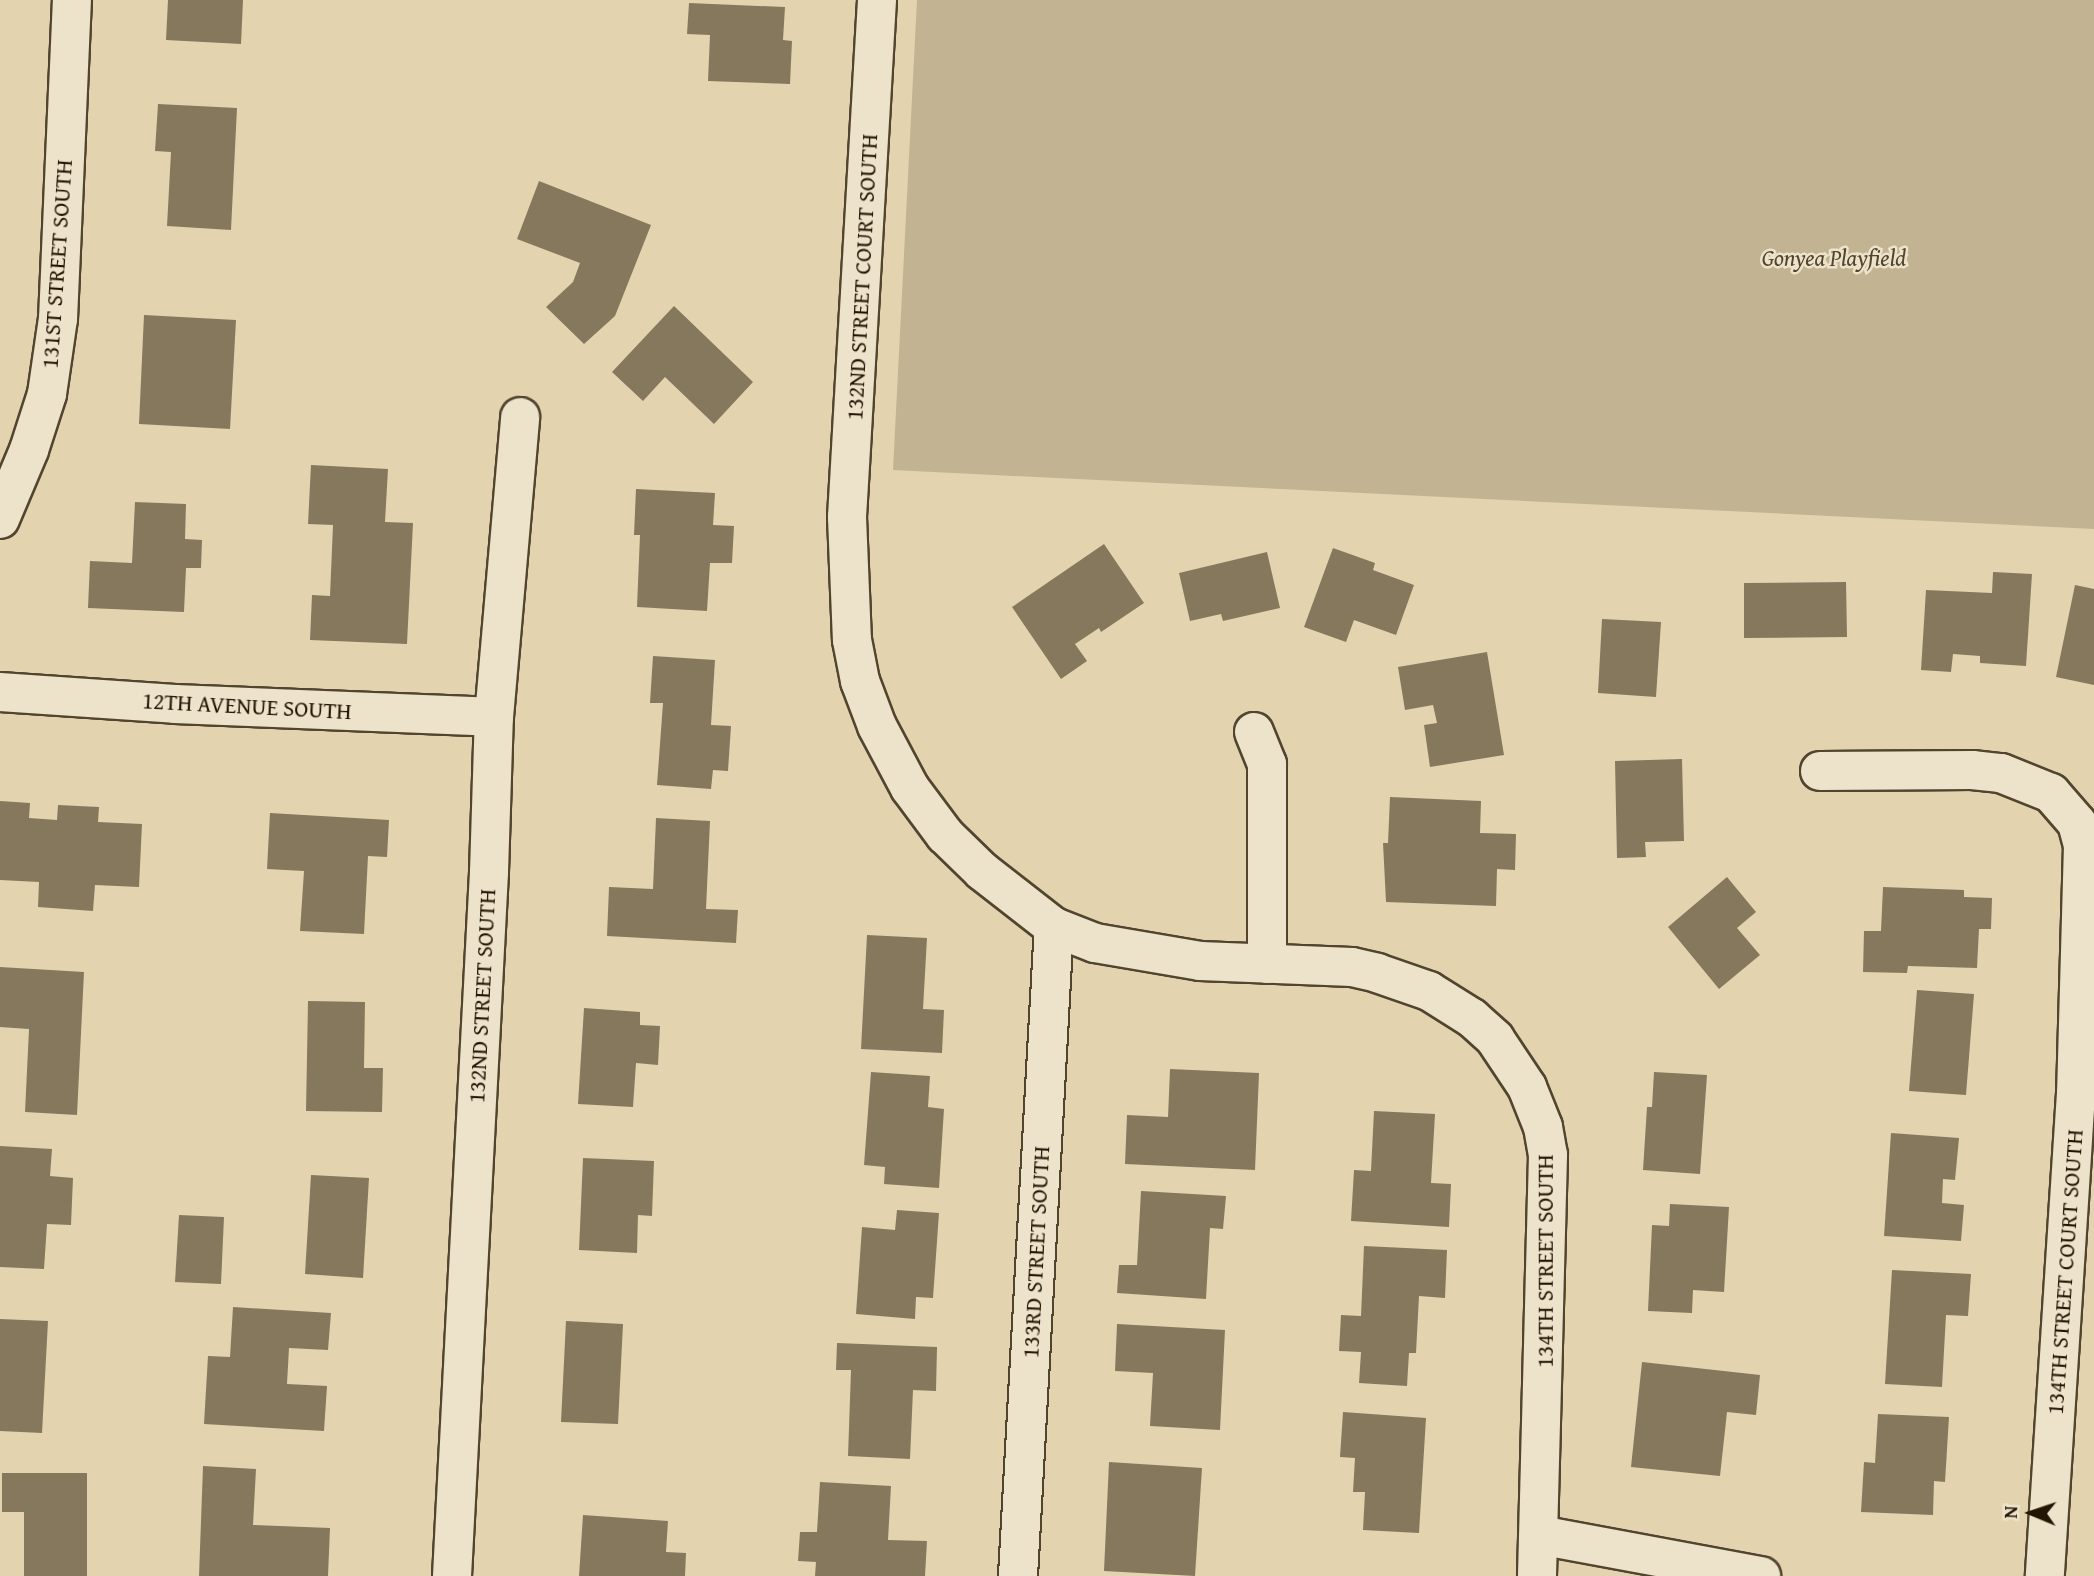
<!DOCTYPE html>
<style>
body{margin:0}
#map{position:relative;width:2094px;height:1576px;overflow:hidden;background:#e3d4af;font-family:"Gentium Book Plus",serif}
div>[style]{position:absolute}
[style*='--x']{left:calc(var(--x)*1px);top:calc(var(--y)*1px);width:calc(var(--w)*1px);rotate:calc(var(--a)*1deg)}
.green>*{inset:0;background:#c2b492}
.building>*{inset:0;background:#86785d}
.roads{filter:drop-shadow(2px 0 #52452f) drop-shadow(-2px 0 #52452f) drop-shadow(0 2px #52452f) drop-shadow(0 -2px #52452f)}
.minor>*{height:38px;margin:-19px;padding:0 19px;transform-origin:19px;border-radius:19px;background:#ede3cb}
span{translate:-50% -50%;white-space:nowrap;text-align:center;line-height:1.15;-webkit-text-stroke:5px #ede3cb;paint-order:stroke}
.park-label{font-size:23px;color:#52452f;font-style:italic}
.street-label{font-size:23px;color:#221504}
.north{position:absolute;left:1996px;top:1478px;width:70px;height:70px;-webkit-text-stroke:5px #ede3cb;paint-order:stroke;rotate:272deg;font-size:19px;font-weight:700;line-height:28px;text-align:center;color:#221504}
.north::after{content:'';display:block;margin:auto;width:24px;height:32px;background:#221504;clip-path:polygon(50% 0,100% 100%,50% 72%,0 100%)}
</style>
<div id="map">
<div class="green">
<div style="clip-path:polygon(917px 0,2094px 0,2094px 529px,893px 470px)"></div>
</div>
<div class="building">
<div style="clip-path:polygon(168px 0,243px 0,241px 44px,166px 40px)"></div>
<div style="clip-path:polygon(689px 3px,785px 7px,783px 40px,792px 41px,790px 84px,708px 81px,710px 35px,687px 34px)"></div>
<div style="clip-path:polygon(158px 104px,237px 108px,231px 230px,167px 226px,171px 152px,155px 151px)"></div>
<div style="clip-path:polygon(539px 181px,651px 225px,615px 316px,584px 344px,546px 307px,573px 282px,580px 263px,517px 239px)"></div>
<div style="clip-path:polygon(674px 306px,753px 382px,714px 424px,665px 377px,643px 401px,612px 372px)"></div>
<div style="clip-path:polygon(144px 315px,236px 320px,230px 429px,139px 424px)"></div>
<div style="clip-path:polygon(311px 465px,388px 469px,385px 522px,413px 523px,407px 644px,310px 640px,312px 595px,330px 596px,333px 525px,308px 524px)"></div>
<div style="clip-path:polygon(636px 489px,715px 493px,713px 525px,734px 526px,732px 563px,710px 563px,707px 611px,637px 607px,640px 535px,634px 535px)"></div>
<div style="clip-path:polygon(135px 502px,186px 504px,185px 539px,202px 540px,201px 568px,186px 568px,184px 612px,88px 608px,90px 561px,132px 563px)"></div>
<div style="clip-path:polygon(1104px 544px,1144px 603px,1101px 632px,1099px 628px,1075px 644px,1087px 661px,1061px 679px,1012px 607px)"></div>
<div style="clip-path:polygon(1333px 548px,1375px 563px,1373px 570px,1414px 585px,1396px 635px,1354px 620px,1346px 642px,1304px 627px)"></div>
<div style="clip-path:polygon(1267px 552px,1280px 608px,1223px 621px,1221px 614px,1190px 621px,1179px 573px)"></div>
<div style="clip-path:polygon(1993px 572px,2032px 574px,2026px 666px,1980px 663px,1980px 656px,1953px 654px,1951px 672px,1921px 670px,1926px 590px,1992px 593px)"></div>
<div style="clip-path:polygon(1846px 582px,1847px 637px,1744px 638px,1744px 583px)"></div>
<div style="clip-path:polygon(2075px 585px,2094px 589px,2094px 685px,2056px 677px)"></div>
<div style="clip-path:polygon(1602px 619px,1661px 622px,1656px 697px,1598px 693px)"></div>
<div style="clip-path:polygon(1487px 652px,1504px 755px,1430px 767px,1424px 725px,1437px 723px,1433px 705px,1405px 710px,1398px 667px)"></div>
<div style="clip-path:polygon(653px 656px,715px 660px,711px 725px,731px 726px,728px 771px,713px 770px,711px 789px,657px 785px,663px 703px,650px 703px)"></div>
<div style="clip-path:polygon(1682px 759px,1684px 841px,1645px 842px,1646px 857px,1617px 858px,1615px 761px)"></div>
<div style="clip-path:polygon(1390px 797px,1481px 801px,1480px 833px,1516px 834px,1515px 870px,1497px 869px,1496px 906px,1386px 902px,1383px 843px,1388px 843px)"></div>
<div style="clip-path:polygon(0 801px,30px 803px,29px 818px,57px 820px,58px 805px,99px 807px,98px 822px,142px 824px,139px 887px,95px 885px,93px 911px,38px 907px,39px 882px,0 880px)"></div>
<div style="clip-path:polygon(270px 813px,389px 820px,387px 857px,368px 856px,364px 934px,300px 931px,304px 871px,267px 869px)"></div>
<div style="clip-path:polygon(656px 818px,710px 821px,706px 909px,738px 910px,736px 943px,607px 936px,609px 887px,653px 889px)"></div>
<div style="clip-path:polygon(1727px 877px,1756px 912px,1737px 928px,1760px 955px,1719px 989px,1668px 927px)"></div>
<div style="clip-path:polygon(1883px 887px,1964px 890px,1964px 897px,1992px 898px,1991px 929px,1979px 929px,1977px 968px,1908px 966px,1907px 973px,1863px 972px,1864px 931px,1881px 931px)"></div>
<div style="clip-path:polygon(867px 935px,927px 938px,923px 1009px,944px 1010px,942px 1053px,861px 1049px)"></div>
<div style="clip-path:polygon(0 967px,84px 972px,77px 1115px,25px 1112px,29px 1029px,0 1027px)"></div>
<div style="clip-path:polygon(1917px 990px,1974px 994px,1966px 1095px,1909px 1091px)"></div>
<div style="clip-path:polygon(308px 1001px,365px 1002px,364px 1068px,383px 1068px,382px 1112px,306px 1111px)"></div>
<div style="clip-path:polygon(584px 1008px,640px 1012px,640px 1025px,660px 1026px,658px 1065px,636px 1063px,633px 1107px,578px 1104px)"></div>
<div style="clip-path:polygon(1170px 1069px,1259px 1073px,1255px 1170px,1125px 1164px,1127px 1115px,1168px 1117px)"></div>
<div style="clip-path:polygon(871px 1072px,930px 1076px,928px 1107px,944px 1109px,939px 1188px,884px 1184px,885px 1167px,864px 1165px)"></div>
<div style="clip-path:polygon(1654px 1072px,1707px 1075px,1700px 1174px,1643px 1170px,1647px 1107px,1652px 1107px)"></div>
<div style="clip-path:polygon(1374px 1111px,1435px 1114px,1431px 1183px,1451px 1184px,1449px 1227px,1351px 1221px,1354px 1170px,1371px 1171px)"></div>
<div style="clip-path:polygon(1891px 1133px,1959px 1138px,1955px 1180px,1943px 1179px,1942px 1203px,1964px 1205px,1961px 1241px,1884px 1236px)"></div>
<div style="clip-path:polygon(0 1146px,52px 1149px,50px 1176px,73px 1178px,71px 1225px,47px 1224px,44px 1269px,0 1267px)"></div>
<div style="clip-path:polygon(583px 1158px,654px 1161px,652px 1216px,638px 1215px,637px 1253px,579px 1250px)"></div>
<div style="clip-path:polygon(311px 1175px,369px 1178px,363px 1278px,305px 1274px)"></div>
<div style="clip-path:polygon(1141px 1191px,1226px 1196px,1223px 1229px,1210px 1228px,1206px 1299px,1117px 1293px,1119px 1265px,1137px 1265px)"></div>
<div style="clip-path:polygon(1670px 1204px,1729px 1207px,1724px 1292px,1693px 1290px,1692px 1313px,1648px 1311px,1652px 1225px,1669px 1226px)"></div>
<div style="clip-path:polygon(897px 1210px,939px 1213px,933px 1298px,916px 1297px,915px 1319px,856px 1314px,862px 1227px,895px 1230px)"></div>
<div style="clip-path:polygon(179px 1215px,224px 1217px,221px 1284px,175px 1282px)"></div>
<div style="clip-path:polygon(1364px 1246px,1447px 1250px,1445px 1298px,1419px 1296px,1416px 1353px,1409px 1353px,1407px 1386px,1359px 1383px,1361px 1352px,1339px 1351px,1341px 1315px,1361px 1316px)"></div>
<div style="clip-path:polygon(1892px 1270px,1971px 1274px,1968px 1316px,1946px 1315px,1942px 1387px,1885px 1384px)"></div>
<div style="clip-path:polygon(233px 1307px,331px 1313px,328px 1350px,289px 1348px,287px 1384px,327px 1386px,324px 1431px,204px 1424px,208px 1356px,230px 1357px)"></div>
<div style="clip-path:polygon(0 1319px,48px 1321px,42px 1433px,0 1431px)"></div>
<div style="clip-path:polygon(566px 1321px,623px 1324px,618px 1424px,561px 1422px)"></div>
<div style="clip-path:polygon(1117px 1324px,1225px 1330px,1220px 1430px,1150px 1426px,1153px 1373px,1115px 1371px)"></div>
<div style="clip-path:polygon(837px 1343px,937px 1347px,936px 1391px,913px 1390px,910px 1459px,848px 1456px,851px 1370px,836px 1370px)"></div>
<div style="clip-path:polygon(1642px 1362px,1760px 1375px,1756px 1415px,1727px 1412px,1720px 1476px,1631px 1467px)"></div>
<div style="clip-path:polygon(1343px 1412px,1426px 1418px,1419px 1533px,1363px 1530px,1365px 1492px,1353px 1492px,1355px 1458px,1340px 1457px)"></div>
<div style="clip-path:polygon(1878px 1414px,1949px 1417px,1945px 1482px,1934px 1481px,1933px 1515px,1861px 1512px,1864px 1462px,1875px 1463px)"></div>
<div style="clip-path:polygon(1109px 1462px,1202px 1468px,1195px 1576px,1104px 1571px)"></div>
<div style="clip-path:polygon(203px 1466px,256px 1469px,253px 1525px,330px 1528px,328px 1576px,199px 1576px)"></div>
<div style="clip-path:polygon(2px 1473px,87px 1473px,87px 1576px,24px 1576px,24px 1512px,2px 1512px)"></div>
<div style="clip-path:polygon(820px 1482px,891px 1486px,888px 1540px,927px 1541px,925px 1576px,815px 1576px,816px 1562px,798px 1561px,800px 1532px,817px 1532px)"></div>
<div style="clip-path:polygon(583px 1515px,668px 1521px,666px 1552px,686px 1553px,685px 1576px,579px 1576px)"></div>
</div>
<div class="roads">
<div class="minor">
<div style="--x:877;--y:0;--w:518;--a:93.32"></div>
<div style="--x:847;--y:517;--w:123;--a:87.7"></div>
<div style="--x:852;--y:640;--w:42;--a:79"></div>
<div style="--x:860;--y:681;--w:48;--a:69.3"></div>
<div style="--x:877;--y:726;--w:70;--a:62"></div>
<div style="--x:910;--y:788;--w:59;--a:53.3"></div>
<div style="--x:945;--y:835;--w:52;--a:44.2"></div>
<div style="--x:982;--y:871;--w:91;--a:37.9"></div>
<div style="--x:1054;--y:927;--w:44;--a:21.3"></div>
<div style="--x:1095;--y:943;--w:107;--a:9.7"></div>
<div style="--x:1200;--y:961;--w:152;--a:2.3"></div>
<div style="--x:1352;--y:967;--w:26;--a:13"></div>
<div style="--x:1377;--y:973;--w:55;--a:19.1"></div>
<div style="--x:1429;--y:991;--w:51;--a:32.1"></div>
<div style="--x:1472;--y:1018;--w:31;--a:42"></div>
<div style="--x:1495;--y:1039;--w:58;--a:56.3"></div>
<div style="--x:1527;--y:1087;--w:43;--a:68.2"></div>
<div style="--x:1543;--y:1127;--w:28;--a:80"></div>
<div style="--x:1548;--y:1155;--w:421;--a:91.5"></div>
<div style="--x:0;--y:519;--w:75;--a:-67.2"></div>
<div style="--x:29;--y:450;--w:59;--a:-72.2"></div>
<div style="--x:47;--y:394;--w:76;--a:-81.7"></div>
<div style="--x:58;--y:319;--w:319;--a:-87.5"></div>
<div style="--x:0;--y:692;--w:175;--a:3.9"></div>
<div style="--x:175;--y:704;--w:319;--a:2.3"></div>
<div style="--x:1254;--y:732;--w:35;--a:68"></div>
<div style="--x:1267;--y:764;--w:200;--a:90"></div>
<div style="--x:1820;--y:771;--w:152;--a:-0.4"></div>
<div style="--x:1972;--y:770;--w:29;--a:6"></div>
<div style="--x:2001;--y:773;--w:54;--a:21.8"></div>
<div style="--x:2051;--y:793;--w:40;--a:49"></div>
<div style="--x:2077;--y:823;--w:23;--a:75"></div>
<div style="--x:2083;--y:845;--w:248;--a:91.6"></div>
<div style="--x:2076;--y:1093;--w:484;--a:93.7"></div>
<div style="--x:1539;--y:1535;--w:226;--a:10.5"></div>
<div style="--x:452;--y:1576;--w:705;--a:-86.99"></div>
<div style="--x:489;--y:872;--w:155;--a:-88.2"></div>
<div style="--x:494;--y:717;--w:301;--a:-85"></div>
<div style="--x:1018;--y:1576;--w:650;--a:-86.83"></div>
</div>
</div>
<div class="park-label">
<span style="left:1834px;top:258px">Gonyea Playfield</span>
</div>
<div class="street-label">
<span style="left:57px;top:264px;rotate:-86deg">131ST STREET SOUTH</span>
<span style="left:862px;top:277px;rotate:-87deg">132ND STREET COURT SOUTH</span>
<span style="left:247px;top:706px;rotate:3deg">12TH AVENUE SOUTH</span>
<span style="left:482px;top:996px;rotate:-87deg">132ND STREET SOUTH</span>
<span style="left:1036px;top:1252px;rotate:-87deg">133RD STREET SOUTH</span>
<span style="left:1545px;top:1261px;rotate:-90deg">134TH STREET SOUTH</span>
<span style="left:2065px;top:1272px;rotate:-86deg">134TH STREET COURT SOUTH</span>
</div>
<div class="north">N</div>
</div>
